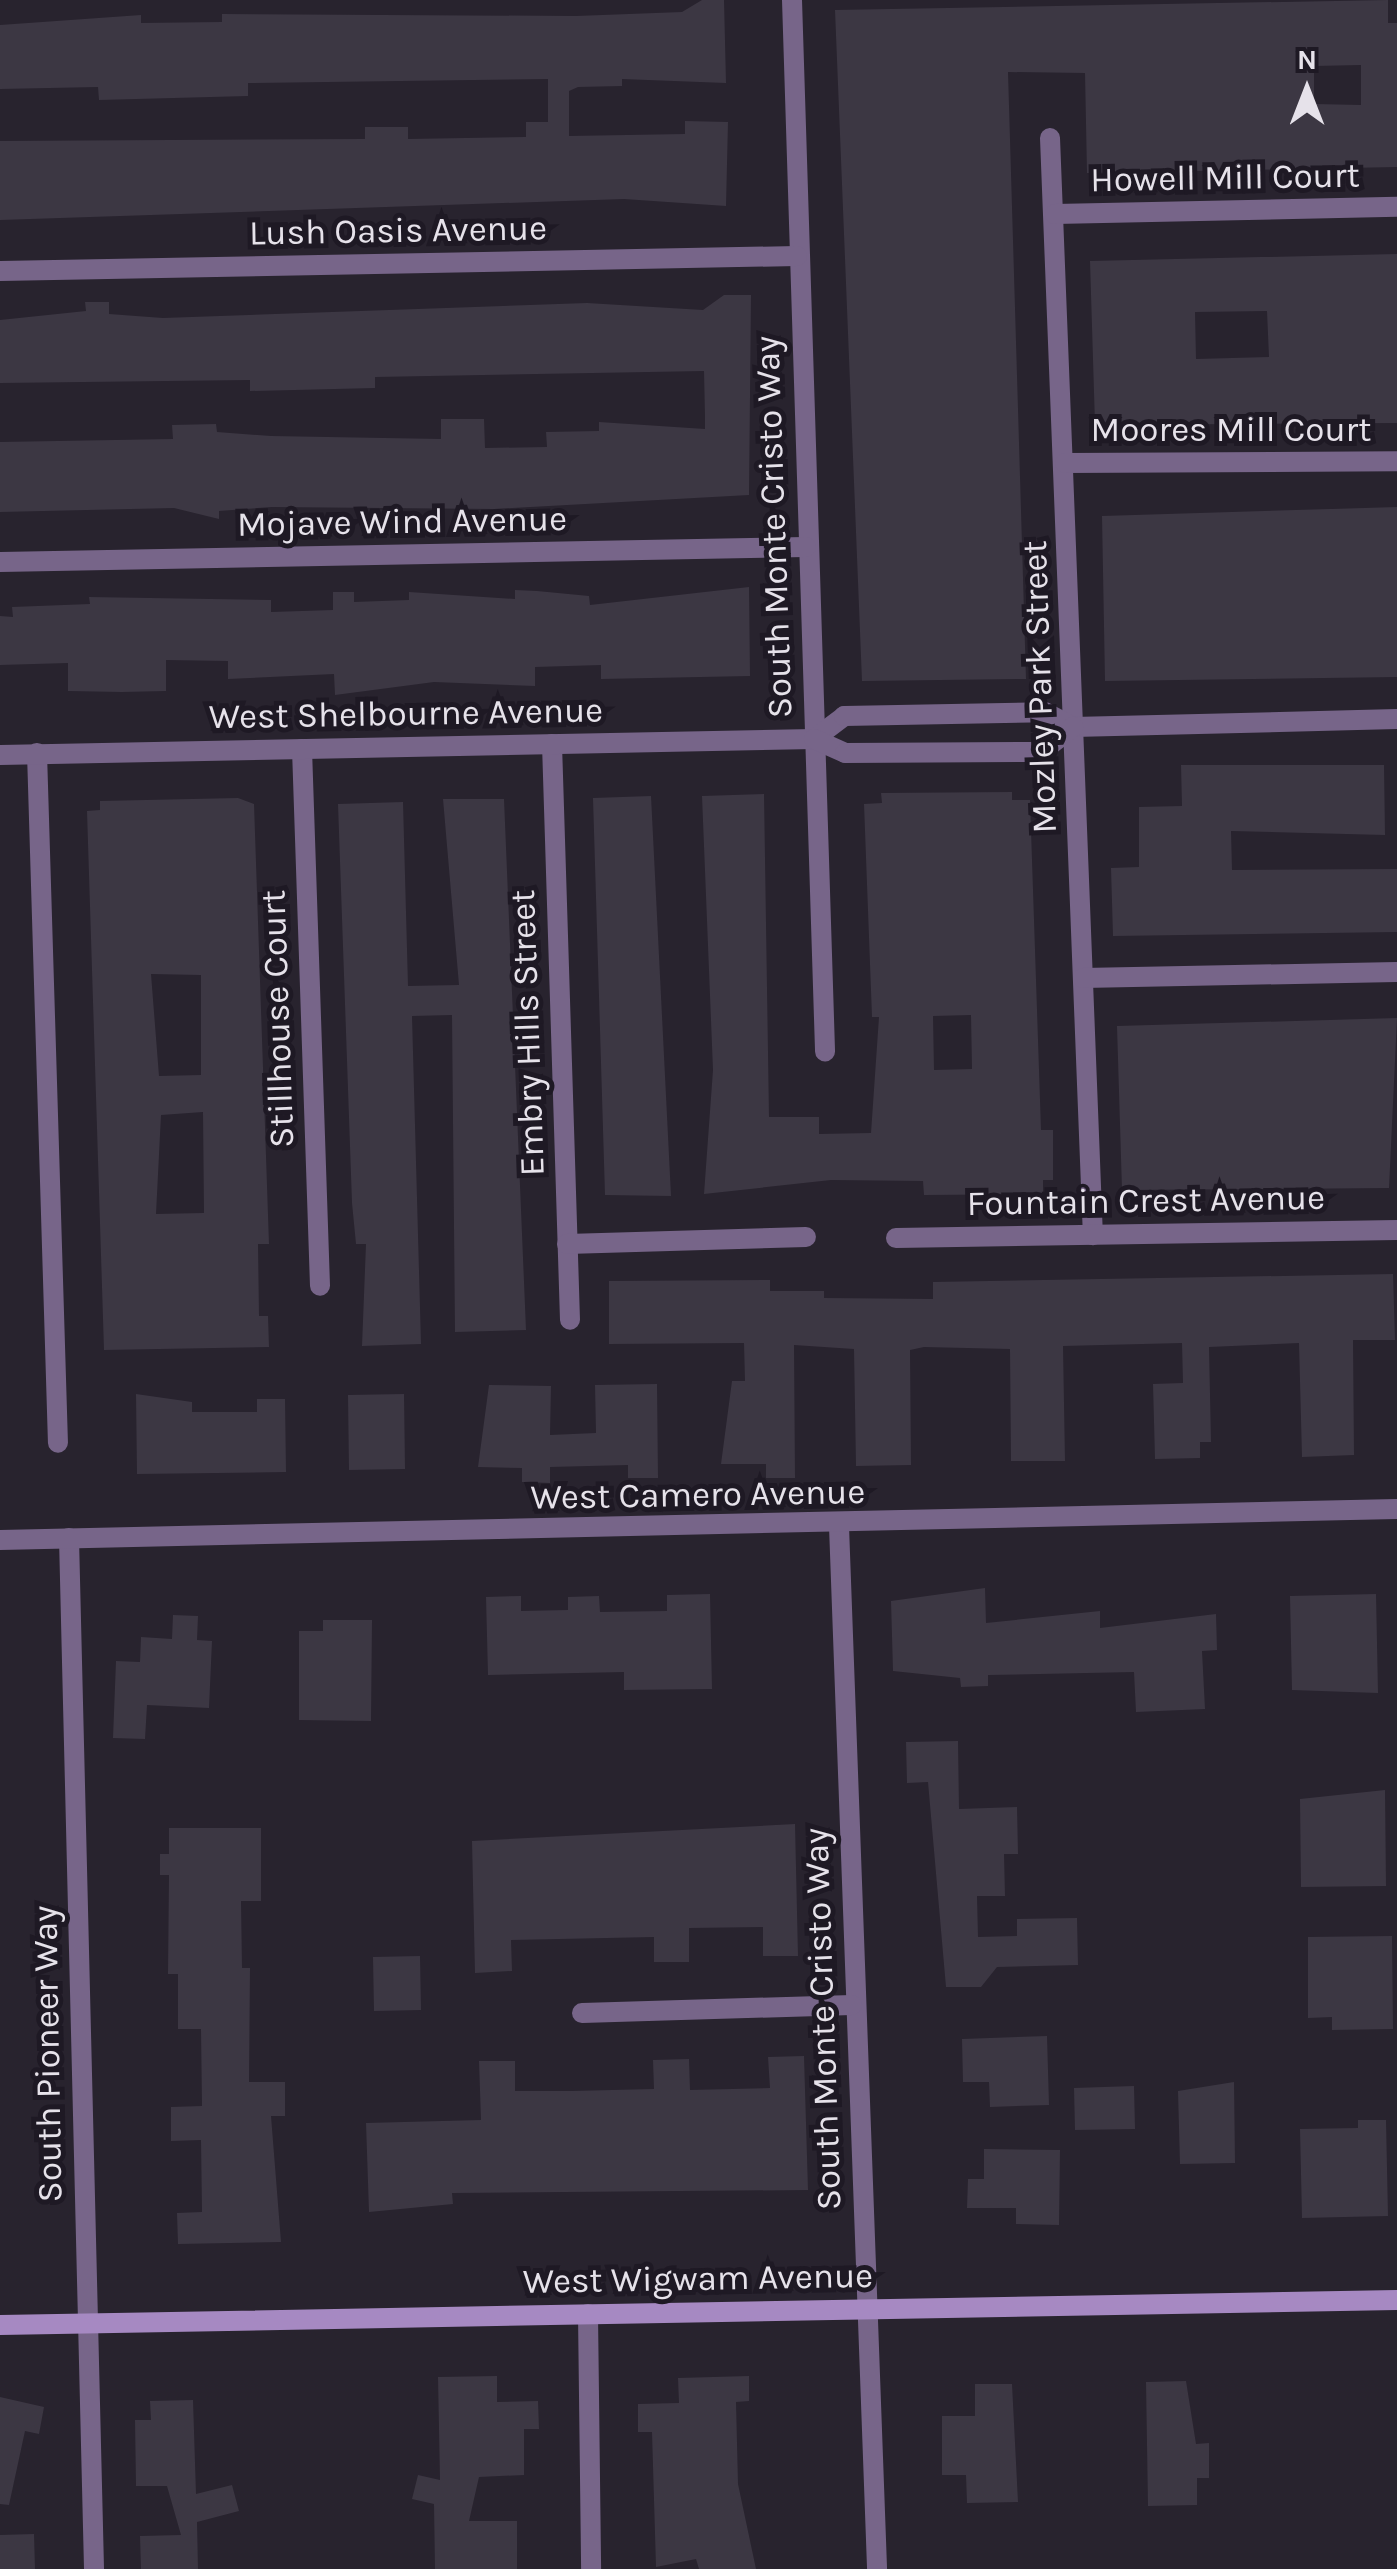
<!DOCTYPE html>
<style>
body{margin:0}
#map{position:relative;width:1397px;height:2569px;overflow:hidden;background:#28232e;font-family:Karla,sans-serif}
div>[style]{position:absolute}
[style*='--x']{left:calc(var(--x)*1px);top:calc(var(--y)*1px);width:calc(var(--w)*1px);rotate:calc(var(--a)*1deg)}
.building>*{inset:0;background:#3c3743}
.street>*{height:20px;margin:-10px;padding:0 10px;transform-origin:10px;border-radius:10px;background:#776589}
.secondary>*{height:20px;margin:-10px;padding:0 10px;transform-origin:10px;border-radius:10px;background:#a689c2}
span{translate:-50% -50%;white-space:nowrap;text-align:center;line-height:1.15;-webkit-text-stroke:10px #1e1924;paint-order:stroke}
.street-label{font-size:35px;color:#e6e2ea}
.north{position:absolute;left:1257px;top:40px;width:100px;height:100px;-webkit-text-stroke:8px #1e1924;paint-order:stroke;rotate:0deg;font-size:28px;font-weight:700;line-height:40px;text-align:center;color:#e6e2ea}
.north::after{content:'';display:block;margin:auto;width:35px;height:45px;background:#e6e2ea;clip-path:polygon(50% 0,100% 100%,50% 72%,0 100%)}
</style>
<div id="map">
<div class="building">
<div style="clip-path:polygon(702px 0,724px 0,726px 83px,622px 79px,622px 86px,578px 87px,569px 91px,569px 136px,685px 134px,685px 121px,728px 122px,726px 206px,624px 199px,0 220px,0 141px,365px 139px,365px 127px,408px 127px,408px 139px,526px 137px,526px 122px,548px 122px,548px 79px,248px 83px,248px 96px,99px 100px,98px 87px,0 89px,0 25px,141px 15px,141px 23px,222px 22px,222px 14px,576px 16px,682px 12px)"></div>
<div style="clip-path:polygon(evenodd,1388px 0,1388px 23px,1397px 23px,1397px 167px,1087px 173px,1085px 73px,1008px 72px,1026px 679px,862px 681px,835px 10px,1388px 0,1361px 65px,1361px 105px,1314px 104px,1314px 66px,1361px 65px)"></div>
<div style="clip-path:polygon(evenodd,1397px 254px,1397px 423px,1095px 425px,1090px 261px,1397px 254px,1267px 311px,1269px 357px,1196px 359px,1195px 312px,1267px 311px)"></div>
<div style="clip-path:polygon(724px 295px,751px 295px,749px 495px,494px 509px,272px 507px,219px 511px,219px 519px,174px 508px,0 512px,0 442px,173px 439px,172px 425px,216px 424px,217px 432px,271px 436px,441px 439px,441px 419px,484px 419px,485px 448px,547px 447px,546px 432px,599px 431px,599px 422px,705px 429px,705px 417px,704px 371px,375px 377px,375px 388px,250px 391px,250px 380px,0 383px,0 320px,86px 311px,85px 302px,109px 302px,109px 314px,163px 318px,587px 303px,703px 310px)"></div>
<div style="clip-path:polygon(1397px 507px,1397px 677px,1105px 681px,1102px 516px)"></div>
<div style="clip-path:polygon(749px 587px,750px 676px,601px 679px,601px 665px,535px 667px,535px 686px,434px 682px,335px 695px,334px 674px,228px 679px,228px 661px,166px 660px,166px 691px,122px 692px,68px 691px,68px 663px,0 665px,0 616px,13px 617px,12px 607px,90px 604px,89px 597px,271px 600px,271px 612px,333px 610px,333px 592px,354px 592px,354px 602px,409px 600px,409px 592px,515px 599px,515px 590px,537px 591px,589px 596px,590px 605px)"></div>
<div style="clip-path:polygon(1181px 765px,1384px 765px,1385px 835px,1231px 831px,1232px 870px,1397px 869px,1397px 932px,1113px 936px,1111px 868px,1139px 867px,1139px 807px,1182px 806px)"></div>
<div style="clip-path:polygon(evenodd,1012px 792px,1012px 800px,1030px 800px,1041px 1130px,1053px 1130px,1053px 1180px,1043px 1180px,1043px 1194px,924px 1195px,923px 1181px,831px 1180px,704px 1194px,713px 1070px,702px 796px,764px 794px,769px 1117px,819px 1117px,819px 1134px,871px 1133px,879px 1017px,872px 1017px,864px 804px,882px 803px,881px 793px,1012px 792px,971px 1015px,972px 1069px,934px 1070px,933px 1016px,971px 1015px)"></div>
<div style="clip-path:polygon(651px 796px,671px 1196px,605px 1195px,593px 798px)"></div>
<div style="clip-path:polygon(evenodd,238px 798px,254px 804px,269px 1244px,258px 1244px,259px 1316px,268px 1316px,269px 1347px,104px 1350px,87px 811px,100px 810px,100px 801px,238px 798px,151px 974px,201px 975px,201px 1075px,159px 1076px,151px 974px,238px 798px,203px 1112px,204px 1213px,156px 1214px,161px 1115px,203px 1112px)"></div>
<div style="clip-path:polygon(443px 799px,504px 799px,526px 1330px,455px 1332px,452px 1015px,412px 1016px,421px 1344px,362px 1346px,366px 1244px,356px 1244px,352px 1203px,338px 804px,403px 802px,408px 986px,459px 985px)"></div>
<div style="clip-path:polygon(1397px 1018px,1389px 1188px,1122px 1190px,1117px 1026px)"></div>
<div style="clip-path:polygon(1393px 1274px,1395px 1340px,1353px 1340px,1354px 1455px,1302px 1457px,1299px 1343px,1209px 1347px,1211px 1442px,1200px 1442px,1200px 1458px,1155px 1459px,1153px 1384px,1183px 1383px,1182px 1343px,1063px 1346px,1065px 1461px,1011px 1461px,1010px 1349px,924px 1347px,910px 1350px,911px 1465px,856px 1466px,854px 1349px,794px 1345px,795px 1478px,766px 1478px,766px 1464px,721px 1464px,732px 1381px,745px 1381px,744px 1343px,609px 1344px,609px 1281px,770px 1280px,770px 1291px,824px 1291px,824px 1298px,933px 1299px,933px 1282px)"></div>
<div style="clip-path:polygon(657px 1384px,658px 1478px,628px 1478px,628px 1465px,550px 1467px,550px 1483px,522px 1482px,522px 1468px,478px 1467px,489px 1385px,551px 1386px,550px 1435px,596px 1433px,595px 1385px)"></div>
<div style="clip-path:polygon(136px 1394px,192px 1402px,192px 1412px,257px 1412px,257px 1399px,285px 1399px,286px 1472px,137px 1474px)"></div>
<div style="clip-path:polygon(404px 1394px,405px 1469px,349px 1470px,348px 1395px)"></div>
<div style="clip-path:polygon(985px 1588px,986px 1623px,1100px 1611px,1100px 1628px,1216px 1614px,1217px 1650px,1202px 1651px,1205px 1709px,1136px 1712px,1134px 1672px,988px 1675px,988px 1686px,961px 1687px,960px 1678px,893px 1671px,891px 1601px)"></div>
<div style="clip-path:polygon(710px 1594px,712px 1689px,624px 1690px,624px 1672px,488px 1675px,486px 1597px,521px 1596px,521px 1611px,568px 1610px,568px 1597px,599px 1596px,600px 1612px,667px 1611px,667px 1595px)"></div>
<div style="clip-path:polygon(1376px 1594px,1378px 1693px,1292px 1690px,1290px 1596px)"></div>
<div style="clip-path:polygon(173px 1615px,198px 1616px,197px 1640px,212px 1641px,209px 1708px,147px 1705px,145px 1739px,113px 1738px,116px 1661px,140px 1662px,141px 1637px,172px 1639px)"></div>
<div style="clip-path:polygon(323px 1620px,372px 1620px,371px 1721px,299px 1720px,299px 1631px,323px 1631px)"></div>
<div style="clip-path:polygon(958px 1741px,959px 1809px,1017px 1807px,1018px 1854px,1004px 1854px,1005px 1896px,977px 1896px,978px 1937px,1017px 1936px,1017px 1919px,1077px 1918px,1078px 1965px,997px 1967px,981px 1987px,946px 1987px,928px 1782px,907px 1783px,906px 1742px)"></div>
<div style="clip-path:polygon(1385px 1790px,1386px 1886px,1301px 1887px,1300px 1799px)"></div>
<div style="clip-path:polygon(795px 1824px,798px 1956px,763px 1956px,763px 1927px,689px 1928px,689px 1962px,654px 1962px,654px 1937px,511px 1940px,512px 1971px,475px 1973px,472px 1841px)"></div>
<div style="clip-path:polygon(169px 1828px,261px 1828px,261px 1901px,241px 1901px,242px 1968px,250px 1968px,249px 2082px,285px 2082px,285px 2116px,271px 2116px,281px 2242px,178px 2244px,177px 2213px,202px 2212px,201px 2140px,171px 2141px,171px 2107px,202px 2106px,201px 2029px,178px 2029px,178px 1974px,168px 1974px,169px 1875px,160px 1875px,160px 1854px,169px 1854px)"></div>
<div style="clip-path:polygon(1392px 1936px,1393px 2029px,1332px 2030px,1332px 2017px,1308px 2018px,1308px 1937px)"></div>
<div style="clip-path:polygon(420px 1956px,421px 2010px,374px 2011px,373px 1957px)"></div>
<div style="clip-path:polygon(1047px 2036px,1049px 2105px,990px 2107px,989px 2082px,963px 2082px,962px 2039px)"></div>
<div style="clip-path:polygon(804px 2056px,808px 2190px,452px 2193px,453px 2204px,369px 2212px,366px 2123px,481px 2120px,479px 2061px,515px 2061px,515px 2091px,571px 2091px,654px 2089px,653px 2060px,689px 2059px,690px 2090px,770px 2088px,768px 2057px)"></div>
<div style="clip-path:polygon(1234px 2082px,1235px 2163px,1180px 2164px,1178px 2091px)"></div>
<div style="clip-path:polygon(1134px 2086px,1135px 2129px,1075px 2130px,1074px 2088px)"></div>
<div style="clip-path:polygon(1358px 2120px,1386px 2120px,1388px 2216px,1302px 2218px,1300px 2129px,1358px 2128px)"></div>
<div style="clip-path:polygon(984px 2149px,1060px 2150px,1059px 2225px,1016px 2224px,1016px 2208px,967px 2208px,968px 2179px,984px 2179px)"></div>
<div style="clip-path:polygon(497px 2376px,497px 2402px,538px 2401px,539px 2429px,524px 2429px,524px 2475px,479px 2477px,469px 2521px,517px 2521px,517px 2569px,435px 2569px,434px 2504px,412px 2499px,418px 2475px,440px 2480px,438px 2377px)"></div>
<div style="clip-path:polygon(749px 2376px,749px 2401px,736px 2402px,738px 2484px,756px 2569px,699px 2569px,696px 2559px,656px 2567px,652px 2432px,638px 2432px,638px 2404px,679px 2403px,678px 2378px)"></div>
<div style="clip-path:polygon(1186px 2381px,1196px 2444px,1209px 2443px,1209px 2478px,1197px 2478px,1197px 2505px,1148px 2506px,1146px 2382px)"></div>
<div style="clip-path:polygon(975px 2384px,1012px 2384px,1018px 2502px,967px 2503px,966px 2475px,942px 2475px,942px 2416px,975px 2416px)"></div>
<div style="clip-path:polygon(0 2397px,44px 2407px,39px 2434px,25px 2431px,9px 2505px,0 2504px)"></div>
<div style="clip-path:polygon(193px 2400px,196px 2494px,232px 2485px,239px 2511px,197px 2522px,198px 2569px,141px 2569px,140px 2536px,181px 2535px,167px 2486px,136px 2486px,135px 2420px,151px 2420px,150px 2401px)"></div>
<div style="clip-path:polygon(34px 2534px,35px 2569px,0 2569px,0 2535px)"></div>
</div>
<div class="street">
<div style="--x:792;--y:0;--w:1052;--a:88.2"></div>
<div style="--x:1050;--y:138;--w:1098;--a:87.76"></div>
<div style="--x:1055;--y:214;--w:342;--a:-1.2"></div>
<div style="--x:0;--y:271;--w:797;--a:-1.08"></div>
<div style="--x:1065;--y:463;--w:332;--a:-0.3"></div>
<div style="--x:0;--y:562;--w:806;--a:-1.07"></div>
<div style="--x:814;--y:739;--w:38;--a:-37"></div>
<div style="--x:844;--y:716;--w:201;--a:-1.1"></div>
<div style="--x:1045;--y:712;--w:32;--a:28"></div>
<div style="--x:1073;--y:727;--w:324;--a:-1.4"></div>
<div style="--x:552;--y:744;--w:576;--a:88.21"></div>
<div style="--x:302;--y:749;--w:537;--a:88.08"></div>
<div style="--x:37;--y:753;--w:690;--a:88.26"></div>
<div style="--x:0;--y:755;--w:814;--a:-1.13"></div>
<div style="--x:814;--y:739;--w:34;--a:24"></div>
<div style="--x:845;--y:753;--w:196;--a:-0.3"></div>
<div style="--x:1041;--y:752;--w:41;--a:-38"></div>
<div style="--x:1083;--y:978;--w:314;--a:-1.1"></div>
<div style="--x:896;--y:1238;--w:501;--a:-0.91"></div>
<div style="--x:567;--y:1244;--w:239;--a:-1.7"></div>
<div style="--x:839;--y:1526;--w:1044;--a:87.91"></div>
<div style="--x:69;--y:1538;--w:1031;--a:88.61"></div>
<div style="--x:0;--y:1540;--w:1397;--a:-1.27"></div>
<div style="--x:582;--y:2013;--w:270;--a:-1.7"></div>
<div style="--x:588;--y:2314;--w:255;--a:89.3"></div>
</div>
<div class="secondary">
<div style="--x:0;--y:2325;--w:1397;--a:-1.03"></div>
</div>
<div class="street-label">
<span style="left:1225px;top:178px;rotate:-1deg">Howell Mill Court</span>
<span style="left:398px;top:231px;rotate:-1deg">Lush Oasis Avenue</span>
<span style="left:1231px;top:430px">Moores Mill Court</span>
<span style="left:402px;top:522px;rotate:-1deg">Mojave Wind Avenue</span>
<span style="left:774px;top:527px;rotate:-92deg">South Monte Cristo Way</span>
<span style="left:1040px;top:687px;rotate:-92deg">Mozley Park Street</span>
<span style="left:406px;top:714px;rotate:-1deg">West Shelbourne Avenue</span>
<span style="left:278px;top:1019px;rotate:-92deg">Stillhouse Court</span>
<span style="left:528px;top:1033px;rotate:-92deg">Embry Hills Street</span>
<span style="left:1146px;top:1201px;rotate:-1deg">Fountain Crest Avenue</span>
<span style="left:698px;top:1495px;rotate:-1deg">West Camero Avenue</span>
<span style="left:823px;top:2019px;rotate:-92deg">South Monte Cristo Way</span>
<span style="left:48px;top:2054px;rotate:-91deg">South Pioneer Way</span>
<span style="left:698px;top:2279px;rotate:-1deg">West Wigwam Avenue</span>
</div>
<div class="north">N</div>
</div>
